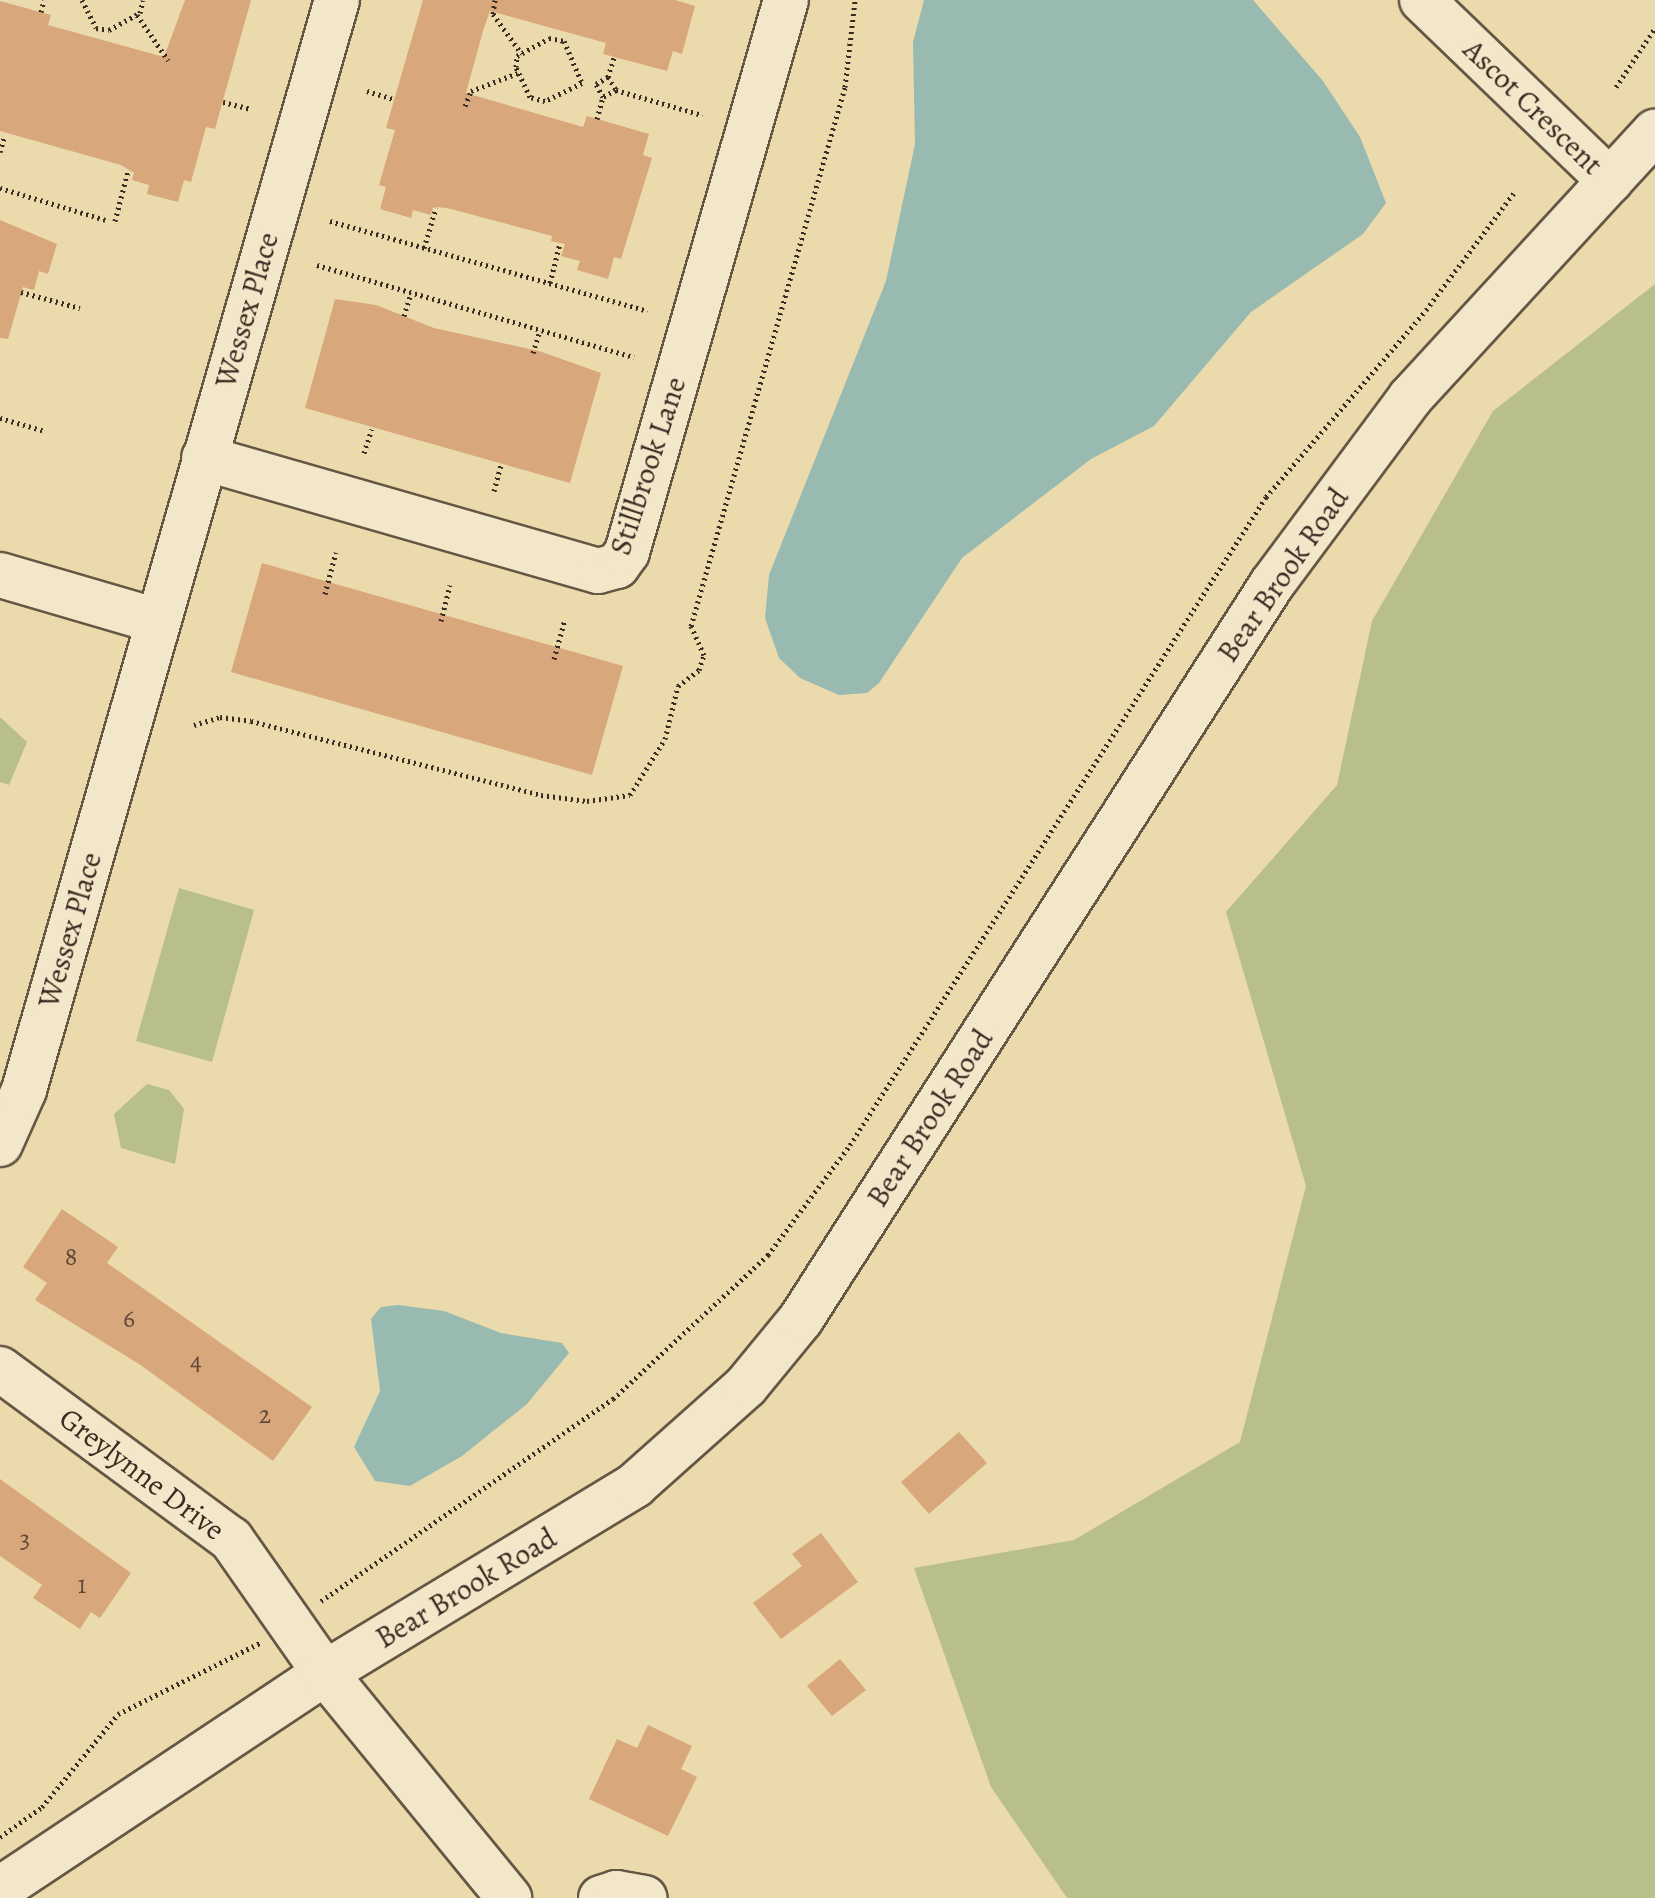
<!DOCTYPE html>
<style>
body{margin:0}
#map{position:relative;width:1655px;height:1898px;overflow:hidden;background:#ebdaac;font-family:Alegreya,serif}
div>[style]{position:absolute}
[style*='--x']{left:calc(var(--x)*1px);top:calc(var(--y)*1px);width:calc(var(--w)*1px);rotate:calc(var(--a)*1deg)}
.green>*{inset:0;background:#b8bf89}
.water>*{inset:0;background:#99bab0}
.building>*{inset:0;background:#d8a87c}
.path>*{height:5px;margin-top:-2.5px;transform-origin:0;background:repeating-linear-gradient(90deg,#3a2a22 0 2px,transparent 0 6px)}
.roads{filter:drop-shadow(2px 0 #665644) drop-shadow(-2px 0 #665644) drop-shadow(0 2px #665644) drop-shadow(0 -2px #665644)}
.minor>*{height:44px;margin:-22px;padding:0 22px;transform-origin:22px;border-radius:22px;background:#f2e7c9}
span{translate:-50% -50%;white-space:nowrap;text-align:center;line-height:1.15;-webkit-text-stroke:7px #f2e7c9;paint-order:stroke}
.number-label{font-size:26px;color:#624a38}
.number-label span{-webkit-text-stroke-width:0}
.street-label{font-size:30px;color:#3a2a22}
</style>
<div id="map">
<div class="green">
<div style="clip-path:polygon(1655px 284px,1655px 1898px,1067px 1898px,991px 1787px,914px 1568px,1074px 1540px,1240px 1442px,1306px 1186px,1226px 912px,1337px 785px,1372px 621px,1493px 411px)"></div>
<div style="clip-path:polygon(0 717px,27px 742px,9px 785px,0 782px)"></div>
<div style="clip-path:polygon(179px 888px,254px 910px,212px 1062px,136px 1041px)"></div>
<div style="clip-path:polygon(147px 1084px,169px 1090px,184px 1109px,175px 1164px,121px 1148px,114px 1114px)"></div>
</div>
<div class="water">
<div style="clip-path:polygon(924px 0,1253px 0,1323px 81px,1360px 137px,1386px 203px,1363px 234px,1251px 312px,1154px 426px,1091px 459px,962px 558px,879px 683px,867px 693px,839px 695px,800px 678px,779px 658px,765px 618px,769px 575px,886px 281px,915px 144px,913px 42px)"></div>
<div style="clip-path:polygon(398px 1305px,444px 1311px,501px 1333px,562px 1343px,569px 1353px,527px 1404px,462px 1456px,410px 1486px,375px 1481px,354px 1447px,380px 1391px,371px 1319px,381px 1307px)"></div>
</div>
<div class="building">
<div style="clip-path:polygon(185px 0,251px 0,215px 129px,206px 127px,191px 182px,184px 180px,178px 202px,147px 194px,149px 185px,132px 180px,134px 173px,121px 165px,0 131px,0 1px,51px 15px,48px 25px,164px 57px)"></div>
<div style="clip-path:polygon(423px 0,675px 0,695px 6px,682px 54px,673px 51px,667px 71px,603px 54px,606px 43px,490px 11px,483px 31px,466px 93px,583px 127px,587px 116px,649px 134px,643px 155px,652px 158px,621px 259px,614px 257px,608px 279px,577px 270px,580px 261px,561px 256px,565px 244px,551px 241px,552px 236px,447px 208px,433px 207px,431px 215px,413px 210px,411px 218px,380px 209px,386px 187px,379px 185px,395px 130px,386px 128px)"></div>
<div style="clip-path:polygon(0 220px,57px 244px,48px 274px,39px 271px,34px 290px,23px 287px,8px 339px,0 338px)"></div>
<div style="clip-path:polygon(335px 299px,376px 305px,434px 328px,539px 351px,601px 373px,570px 483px,305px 408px)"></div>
<div style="clip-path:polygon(262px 563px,623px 666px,592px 775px,231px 672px)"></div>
<div style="clip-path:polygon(62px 1209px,118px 1247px,107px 1263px,312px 1407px,273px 1461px,139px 1364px,35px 1300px,47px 1283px,23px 1267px)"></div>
<div style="clip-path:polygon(959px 1432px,987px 1463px,929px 1514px,901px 1482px)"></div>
<div style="clip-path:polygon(0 1479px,131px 1573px,100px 1618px,91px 1612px,80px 1629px,33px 1598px,42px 1585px,0 1556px)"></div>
<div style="clip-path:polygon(821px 1533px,858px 1582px,781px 1639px,753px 1603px,802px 1566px,792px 1554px)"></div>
<div style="clip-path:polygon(840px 1659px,866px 1690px,832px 1716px,807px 1686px)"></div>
<div style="clip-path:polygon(648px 1725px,692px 1746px,681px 1769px,697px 1777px,668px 1836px,589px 1799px,617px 1739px,637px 1748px)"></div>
</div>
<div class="path">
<div style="--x:82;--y:0;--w:31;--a:63"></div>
<div style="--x:96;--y:28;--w:13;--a:9"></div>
<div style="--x:109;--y:30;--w:35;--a:-29"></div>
<div style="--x:140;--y:13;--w:13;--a:-77"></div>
<div style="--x:495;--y:0;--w:14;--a:98"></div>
<div style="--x:493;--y:14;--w:49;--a:54.1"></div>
<div style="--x:41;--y:12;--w:12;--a:-76"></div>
<div style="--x:137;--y:15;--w:55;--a:55.4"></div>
<div style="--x:549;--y:38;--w:15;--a:11"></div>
<div style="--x:564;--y:41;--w:46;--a:66.8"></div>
<div style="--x:582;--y:83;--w:41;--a:154.1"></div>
<div style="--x:545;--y:101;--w:16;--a:-165"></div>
<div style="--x:530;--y:97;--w:33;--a:-115"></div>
<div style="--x:516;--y:67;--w:11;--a:-85"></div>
<div style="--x:517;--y:56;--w:37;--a:-29"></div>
<div style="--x:608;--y:77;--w:21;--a:-73"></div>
<div style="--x:1616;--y:87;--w:71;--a:-56.5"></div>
<div style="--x:616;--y:90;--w:15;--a:152"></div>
<div style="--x:603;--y:97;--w:15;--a:-118"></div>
<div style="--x:596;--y:84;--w:14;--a:-30"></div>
<div style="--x:608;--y:77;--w:15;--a:58"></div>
<div style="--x:616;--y:90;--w:90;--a:16.2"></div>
<div style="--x:367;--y:91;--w:28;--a:17"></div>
<div style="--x:223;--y:102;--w:29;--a:14"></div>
<div style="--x:465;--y:106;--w:16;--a:-68"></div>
<div style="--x:471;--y:91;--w:50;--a:-21"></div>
<div style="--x:597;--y:119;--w:23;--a:-75"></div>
<div style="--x:0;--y:152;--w:15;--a:-74"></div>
<div style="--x:0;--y:188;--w:110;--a:16.9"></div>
<div style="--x:115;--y:221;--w:52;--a:-75.4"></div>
<div style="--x:330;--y:221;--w:330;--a:15.8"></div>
<div style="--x:424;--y:248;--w:42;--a:-73.3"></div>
<div style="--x:317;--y:265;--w:330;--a:16.2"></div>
<div style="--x:550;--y:283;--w:41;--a:-76"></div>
<div style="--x:21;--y:292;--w:61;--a:15.2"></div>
<div style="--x:404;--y:316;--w:24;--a:-73"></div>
<div style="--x:533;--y:353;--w:24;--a:-73"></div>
<div style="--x:0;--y:418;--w:47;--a:16.1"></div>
<div style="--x:364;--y:453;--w:25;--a:-72"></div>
<div style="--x:494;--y:491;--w:28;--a:-75"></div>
<div style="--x:325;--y:594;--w:43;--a:-75.3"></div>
<div style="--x:441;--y:621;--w:37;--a:-76"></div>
<div style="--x:554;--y:659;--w:41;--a:-74.6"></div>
<div style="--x:194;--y:725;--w:27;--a:-17"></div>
<div style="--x:220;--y:717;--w:31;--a:7"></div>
<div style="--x:251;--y:721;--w:299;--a:14.3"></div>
<div style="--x:541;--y:795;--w:46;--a:7.4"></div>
<div style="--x:587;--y:801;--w:43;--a:-7.9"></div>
<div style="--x:630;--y:795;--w:66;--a:-58"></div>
<div style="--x:665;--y:739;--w:55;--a:-76.2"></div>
<div style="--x:678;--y:686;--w:26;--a:-37"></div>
<div style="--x:699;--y:670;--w:16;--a:-72"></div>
<div style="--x:704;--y:655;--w:32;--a:-114"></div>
<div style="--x:691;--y:626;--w:561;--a:-74.05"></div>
<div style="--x:845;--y:87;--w:88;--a:-83.4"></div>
<div style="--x:321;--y:1601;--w:355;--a:-34.7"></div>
<div style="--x:613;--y:1399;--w:212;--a:-42.9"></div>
<div style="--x:768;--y:1255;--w:137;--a:-53.3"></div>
<div style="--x:850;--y:1145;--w:770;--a:-57.3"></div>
<div style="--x:1266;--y:497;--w:246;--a:-49.4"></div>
<div style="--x:1426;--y:310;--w:146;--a:-53.1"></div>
<div style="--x:0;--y:1837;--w:52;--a:-35.5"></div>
<div style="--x:42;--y:1807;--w:120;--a:-50.7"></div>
<div style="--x:118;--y:1714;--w:159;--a:-26.6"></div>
</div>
<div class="roads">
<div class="minor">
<div style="--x:1422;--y:0;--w:261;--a:43.9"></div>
<div style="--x:204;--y:458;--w:410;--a:16"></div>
<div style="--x:598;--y:571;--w:20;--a:-15"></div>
<div style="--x:617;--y:566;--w:17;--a:-54"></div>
<div style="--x:627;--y:552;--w:574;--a:-73.93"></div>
<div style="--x:0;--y:575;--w:164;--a:16.3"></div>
<div style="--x:0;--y:1144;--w:59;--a:-66"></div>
<div style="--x:24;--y:1090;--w:1134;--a:-73.98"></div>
<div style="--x:0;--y:1369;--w:287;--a:36.4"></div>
<div style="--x:231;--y:1539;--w:164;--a:55"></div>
<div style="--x:325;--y:1673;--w:291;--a:50.7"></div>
<div style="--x:0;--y:1889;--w:390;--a:-33.6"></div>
<div style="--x:325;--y:1673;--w:363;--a:-31.2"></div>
<div style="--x:635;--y:1485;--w:149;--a:-41.7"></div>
<div style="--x:746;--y:1386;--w:87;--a:-50.6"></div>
<div style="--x:801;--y:1319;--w:873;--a:-57.35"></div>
<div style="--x:1272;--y:584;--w:232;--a:-53.4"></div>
<div style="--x:1410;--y:398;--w:362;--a:-47.4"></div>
<div style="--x:601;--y:1898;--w:16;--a:-18"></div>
<div style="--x:616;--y:1893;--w:29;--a:10"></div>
</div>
</div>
<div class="number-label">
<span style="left:71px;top:1257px">8</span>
<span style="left:129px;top:1319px">6</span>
<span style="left:196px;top:1362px">4</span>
<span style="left:265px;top:1415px">2</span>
<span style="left:25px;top:1539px">3</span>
<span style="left:82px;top:1585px">1</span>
</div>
<div class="street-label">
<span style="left:1533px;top:107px;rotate:44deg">Ascot Crescent</span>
<span style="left:247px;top:310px;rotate:-74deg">Wessex Place</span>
<span style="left:648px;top:466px;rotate:-72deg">Stillbrook Lane</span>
<span style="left:1283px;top:575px;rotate:-55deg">Bear Brook Road</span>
<span style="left:70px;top:930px;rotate:-74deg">Wessex Place</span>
<span style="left:930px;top:1118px;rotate:-57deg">Bear Brook Road</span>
<span style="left:142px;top:1474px;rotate:37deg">Greylynne Drive</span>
<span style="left:466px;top:1588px;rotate:-31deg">Bear Brook Road</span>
</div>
</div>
